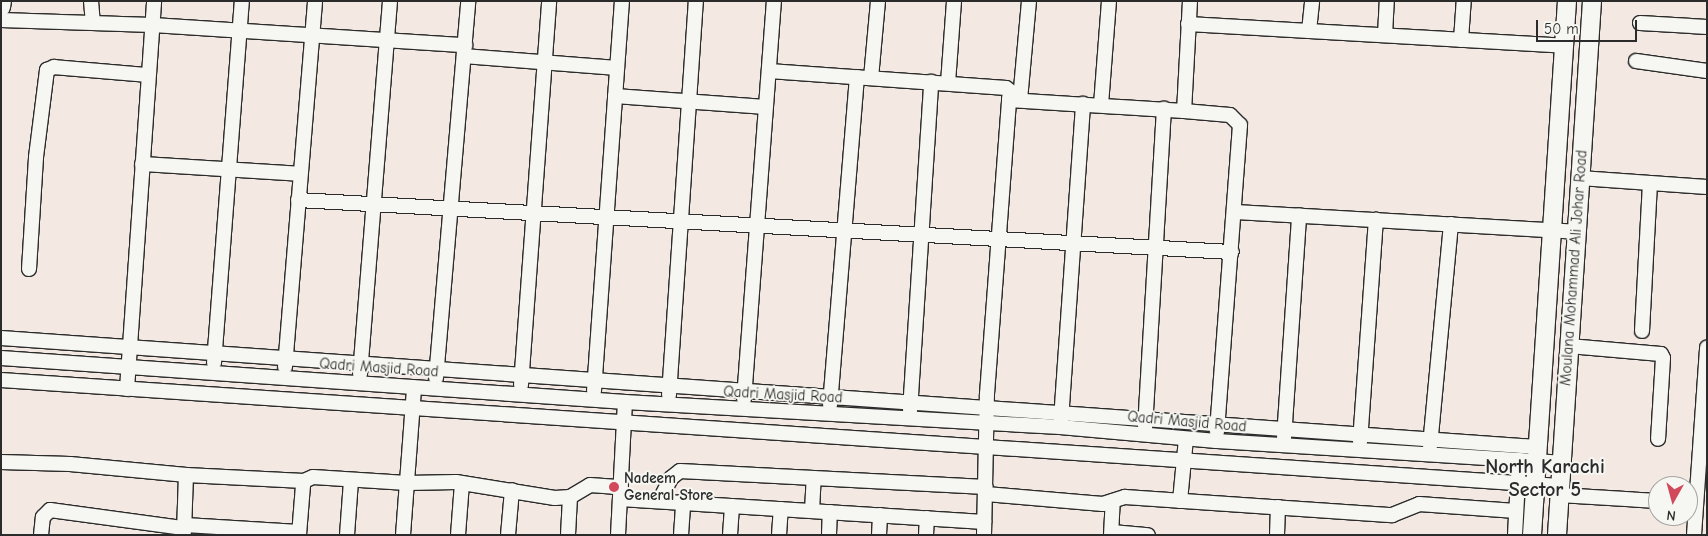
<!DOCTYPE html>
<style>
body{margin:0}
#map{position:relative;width:1708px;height:536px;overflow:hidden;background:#f4e9e2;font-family:"Comic Neue",sans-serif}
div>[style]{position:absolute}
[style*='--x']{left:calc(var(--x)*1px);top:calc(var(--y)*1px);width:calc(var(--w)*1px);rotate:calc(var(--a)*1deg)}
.roads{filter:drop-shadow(1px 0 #2b2b2b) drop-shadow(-1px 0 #2b2b2b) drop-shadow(0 1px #2b2b2b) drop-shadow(0 -1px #2b2b2b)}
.minor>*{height:14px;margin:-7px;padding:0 7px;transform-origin:7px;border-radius:7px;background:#f6f6f2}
.major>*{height:18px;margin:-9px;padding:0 9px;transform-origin:9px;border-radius:9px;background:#f6f6f2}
.dots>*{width:14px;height:14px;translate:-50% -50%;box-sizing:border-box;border:2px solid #f6f6f2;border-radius:50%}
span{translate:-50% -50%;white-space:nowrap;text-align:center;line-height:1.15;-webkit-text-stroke:4px #f6f6f2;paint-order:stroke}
.street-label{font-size:15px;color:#2b2b2b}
.poi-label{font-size:15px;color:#2b2b2b;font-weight:700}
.left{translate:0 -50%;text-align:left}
.district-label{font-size:20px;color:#2b2b2b;font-weight:700}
.frame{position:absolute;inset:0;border:2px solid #2b2b2b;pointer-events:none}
.north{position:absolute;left:1648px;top:476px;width:50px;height:50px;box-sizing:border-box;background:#f6f6f2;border:1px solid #a5a5a2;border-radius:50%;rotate:187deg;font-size:14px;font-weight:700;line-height:20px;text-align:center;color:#2b2b2b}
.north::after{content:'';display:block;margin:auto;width:18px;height:22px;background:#d1495b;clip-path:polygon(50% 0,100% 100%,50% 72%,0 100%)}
.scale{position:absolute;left:1536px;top:20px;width:101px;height:22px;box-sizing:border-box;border:2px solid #2b2b2b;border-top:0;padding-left:6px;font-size:15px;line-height:18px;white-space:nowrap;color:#2b2b2b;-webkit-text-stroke:4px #f6f6f2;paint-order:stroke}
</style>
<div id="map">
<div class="roads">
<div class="minor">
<div style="--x:91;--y:1;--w:22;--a:85"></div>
<div style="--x:1190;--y:1;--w:110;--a:93.1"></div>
<div style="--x:1184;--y:111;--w:46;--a:5"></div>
<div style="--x:1230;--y:115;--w:14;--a:45"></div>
<div style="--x:1240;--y:125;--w:308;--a:94.3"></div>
<div style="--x:1;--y:20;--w:151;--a:1.9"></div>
<div style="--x:152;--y:25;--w:314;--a:3.7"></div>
<div style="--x:1640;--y:23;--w:67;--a:3.4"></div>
<div style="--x:1188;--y:24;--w:377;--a:3.3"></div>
<div style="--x:1309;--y:31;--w:30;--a:-84"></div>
<div style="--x:1385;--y:35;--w:34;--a:-87"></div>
<div style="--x:1461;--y:40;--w:39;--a:-86"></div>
<div style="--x:464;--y:56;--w:153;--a:4.5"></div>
<div style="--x:1636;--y:61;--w:72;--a:8"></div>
<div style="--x:769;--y:71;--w:238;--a:4.1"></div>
<div style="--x:1006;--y:88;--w:5;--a:37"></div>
<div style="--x:1010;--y:91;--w:9;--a:96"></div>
<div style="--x:1009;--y:100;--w:175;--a:3.6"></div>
<div style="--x:871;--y:78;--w:77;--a:-84.8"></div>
<div style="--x:948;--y:83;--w:82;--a:-85.8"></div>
<div style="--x:615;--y:96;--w:151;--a:4.2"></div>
<div style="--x:1020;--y:100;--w:99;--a:-84.8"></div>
<div style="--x:1101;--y:105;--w:104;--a:-85.6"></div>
<div style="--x:142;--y:164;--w:158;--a:3.6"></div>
<div style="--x:1580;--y:178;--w:127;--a:4.1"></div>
<div style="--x:298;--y:200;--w:935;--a:3.19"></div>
<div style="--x:1234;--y:212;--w:344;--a:3.3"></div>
<div style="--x:29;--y:269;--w:112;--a:-86.4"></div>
<div style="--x:36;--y:157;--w:88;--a:-82.8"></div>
<div style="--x:47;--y:70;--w:8;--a:-23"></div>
<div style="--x:54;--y:67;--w:94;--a:4.9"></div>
<div style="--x:1642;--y:331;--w:148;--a:-86.9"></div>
<div style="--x:1;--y:338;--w:1541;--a:4.06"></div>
<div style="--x:1569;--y:346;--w:92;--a:5"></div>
<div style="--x:1661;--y:354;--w:4;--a:63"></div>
<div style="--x:1663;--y:358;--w:81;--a:93.5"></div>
<div style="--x:1;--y:358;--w:626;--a:4.03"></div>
<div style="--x:625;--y:402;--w:436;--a:3.3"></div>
<div style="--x:1060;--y:427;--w:157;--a:5.1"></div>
<div style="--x:1216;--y:441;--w:347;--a:3.6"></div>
<div style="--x:214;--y:363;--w:363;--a:-85.6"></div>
<div style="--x:285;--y:367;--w:367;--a:-85.3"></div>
<div style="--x:360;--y:374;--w:374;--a:-85.4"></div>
<div style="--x:436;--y:378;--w:378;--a:-85.1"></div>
<div style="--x:1;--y:380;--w:1563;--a:3.89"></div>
<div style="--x:521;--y:385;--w:385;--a:-85.8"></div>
<div style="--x:127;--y:389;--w:389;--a:-86"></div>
<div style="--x:594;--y:391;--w:391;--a:-85.9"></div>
<div style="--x:669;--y:395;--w:395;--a:-86.1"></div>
<div style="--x:744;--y:399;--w:399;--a:-85.7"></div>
<div style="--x:830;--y:405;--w:329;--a:-85.3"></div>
<div style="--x:910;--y:411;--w:330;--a:-86.3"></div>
<div style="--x:1061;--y:420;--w:317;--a:-86"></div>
<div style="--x:1145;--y:428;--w:320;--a:-86.6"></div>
<div style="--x:1284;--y:438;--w:223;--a:-86.1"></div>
<div style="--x:1360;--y:442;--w:223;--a:-85.9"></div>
<div style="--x:1430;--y:446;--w:223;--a:-84.6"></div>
<div style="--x:1;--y:462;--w:69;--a:1.7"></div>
<div style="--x:70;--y:464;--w:117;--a:5.4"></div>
<div style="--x:186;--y:475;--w:118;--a:2.9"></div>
<div style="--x:986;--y:494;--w:117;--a:4.9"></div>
<div style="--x:1103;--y:504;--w:23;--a:-18"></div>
<div style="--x:1125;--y:497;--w:268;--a:3.9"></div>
<div style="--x:1392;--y:515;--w:29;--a:-22"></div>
<div style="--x:1419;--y:504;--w:97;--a:4.1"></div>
<div style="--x:1559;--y:495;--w:99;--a:3.5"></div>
<div style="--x:620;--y:499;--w:365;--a:3.6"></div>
<div style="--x:659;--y:501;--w:26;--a:-62"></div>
<div style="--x:671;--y:478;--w:11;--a:-38"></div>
<div style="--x:680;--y:471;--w:306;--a:3"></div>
<div style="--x:1180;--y:501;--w:62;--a:-84.5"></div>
<div style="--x:812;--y:511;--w:33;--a:-87"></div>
<div style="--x:185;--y:525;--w:114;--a:3.5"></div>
<div style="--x:184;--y:532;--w:57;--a:-88"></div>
<div style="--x:1112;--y:532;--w:36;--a:5"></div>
<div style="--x:41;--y:535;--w:18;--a:-84"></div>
<div style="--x:43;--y:517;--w:10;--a:-45"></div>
<div style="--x:50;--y:510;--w:135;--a:7.7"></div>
<div style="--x:299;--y:535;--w:50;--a:-85.4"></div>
<div style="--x:303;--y:485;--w:4;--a:-76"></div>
<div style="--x:304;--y:481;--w:10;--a:-24"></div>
<div style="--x:313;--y:477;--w:94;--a:3.7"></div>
<div style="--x:407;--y:483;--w:49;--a:-1.2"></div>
<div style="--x:456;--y:482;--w:100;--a:9.2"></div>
<div style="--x:555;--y:498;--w:15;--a:-4"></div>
<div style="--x:570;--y:497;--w:23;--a:-31"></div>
<div style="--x:590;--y:485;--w:31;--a:4"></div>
<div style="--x:347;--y:535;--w:55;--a:-85.8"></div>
<div style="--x:403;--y:535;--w:148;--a:-85.7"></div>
<div style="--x:458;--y:535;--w:52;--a:-85.6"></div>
<div style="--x:508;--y:535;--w:45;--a:-84.9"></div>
<div style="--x:568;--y:535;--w:38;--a:-87"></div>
<div style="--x:618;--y:535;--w:133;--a:-87"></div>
<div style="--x:681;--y:535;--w:32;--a:-86"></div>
<div style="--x:730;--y:535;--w:29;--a:-86"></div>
<div style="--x:779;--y:535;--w:26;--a:-86"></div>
<div style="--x:829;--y:535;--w:23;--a:-88"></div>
<div style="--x:879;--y:535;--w:20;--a:-87"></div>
<div style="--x:926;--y:535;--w:17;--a:-87"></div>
<div style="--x:984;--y:535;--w:141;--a:-88.8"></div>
<div style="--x:987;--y:394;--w:295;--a:-85.7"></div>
<div style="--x:1111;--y:535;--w:34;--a:-87"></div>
<div style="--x:1277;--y:535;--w:28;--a:-88"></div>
<div style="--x:1515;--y:535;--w:75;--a:-86.9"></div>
<div style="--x:1694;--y:535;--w:188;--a:-86"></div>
</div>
<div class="major">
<div style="--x:1;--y:7;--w:6;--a:-81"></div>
<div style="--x:1532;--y:535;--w:535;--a:-86.25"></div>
<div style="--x:1557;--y:535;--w:535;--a:-86.25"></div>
</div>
</div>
<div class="dots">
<div style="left:614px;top:487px;background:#d1495b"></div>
</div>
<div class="street-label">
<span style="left:1574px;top:268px;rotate:-86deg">Moulana Mohammad Ali Johar Road</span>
<span style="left:379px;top:368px;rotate:4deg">Qadri Masjid Road</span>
<span style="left:783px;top:395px;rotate:3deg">Qadri Masjid Road</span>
<span style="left:1187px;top:422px;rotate:5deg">Qadri Masjid Road</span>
</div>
<div class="poi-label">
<span class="left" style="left:624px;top:487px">Nadeem<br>General Store</span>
</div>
<div class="district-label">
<span style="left:1545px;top:478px">North Karachi<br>Sector 5</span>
</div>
<div class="frame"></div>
<div class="north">N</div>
<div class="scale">50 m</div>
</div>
